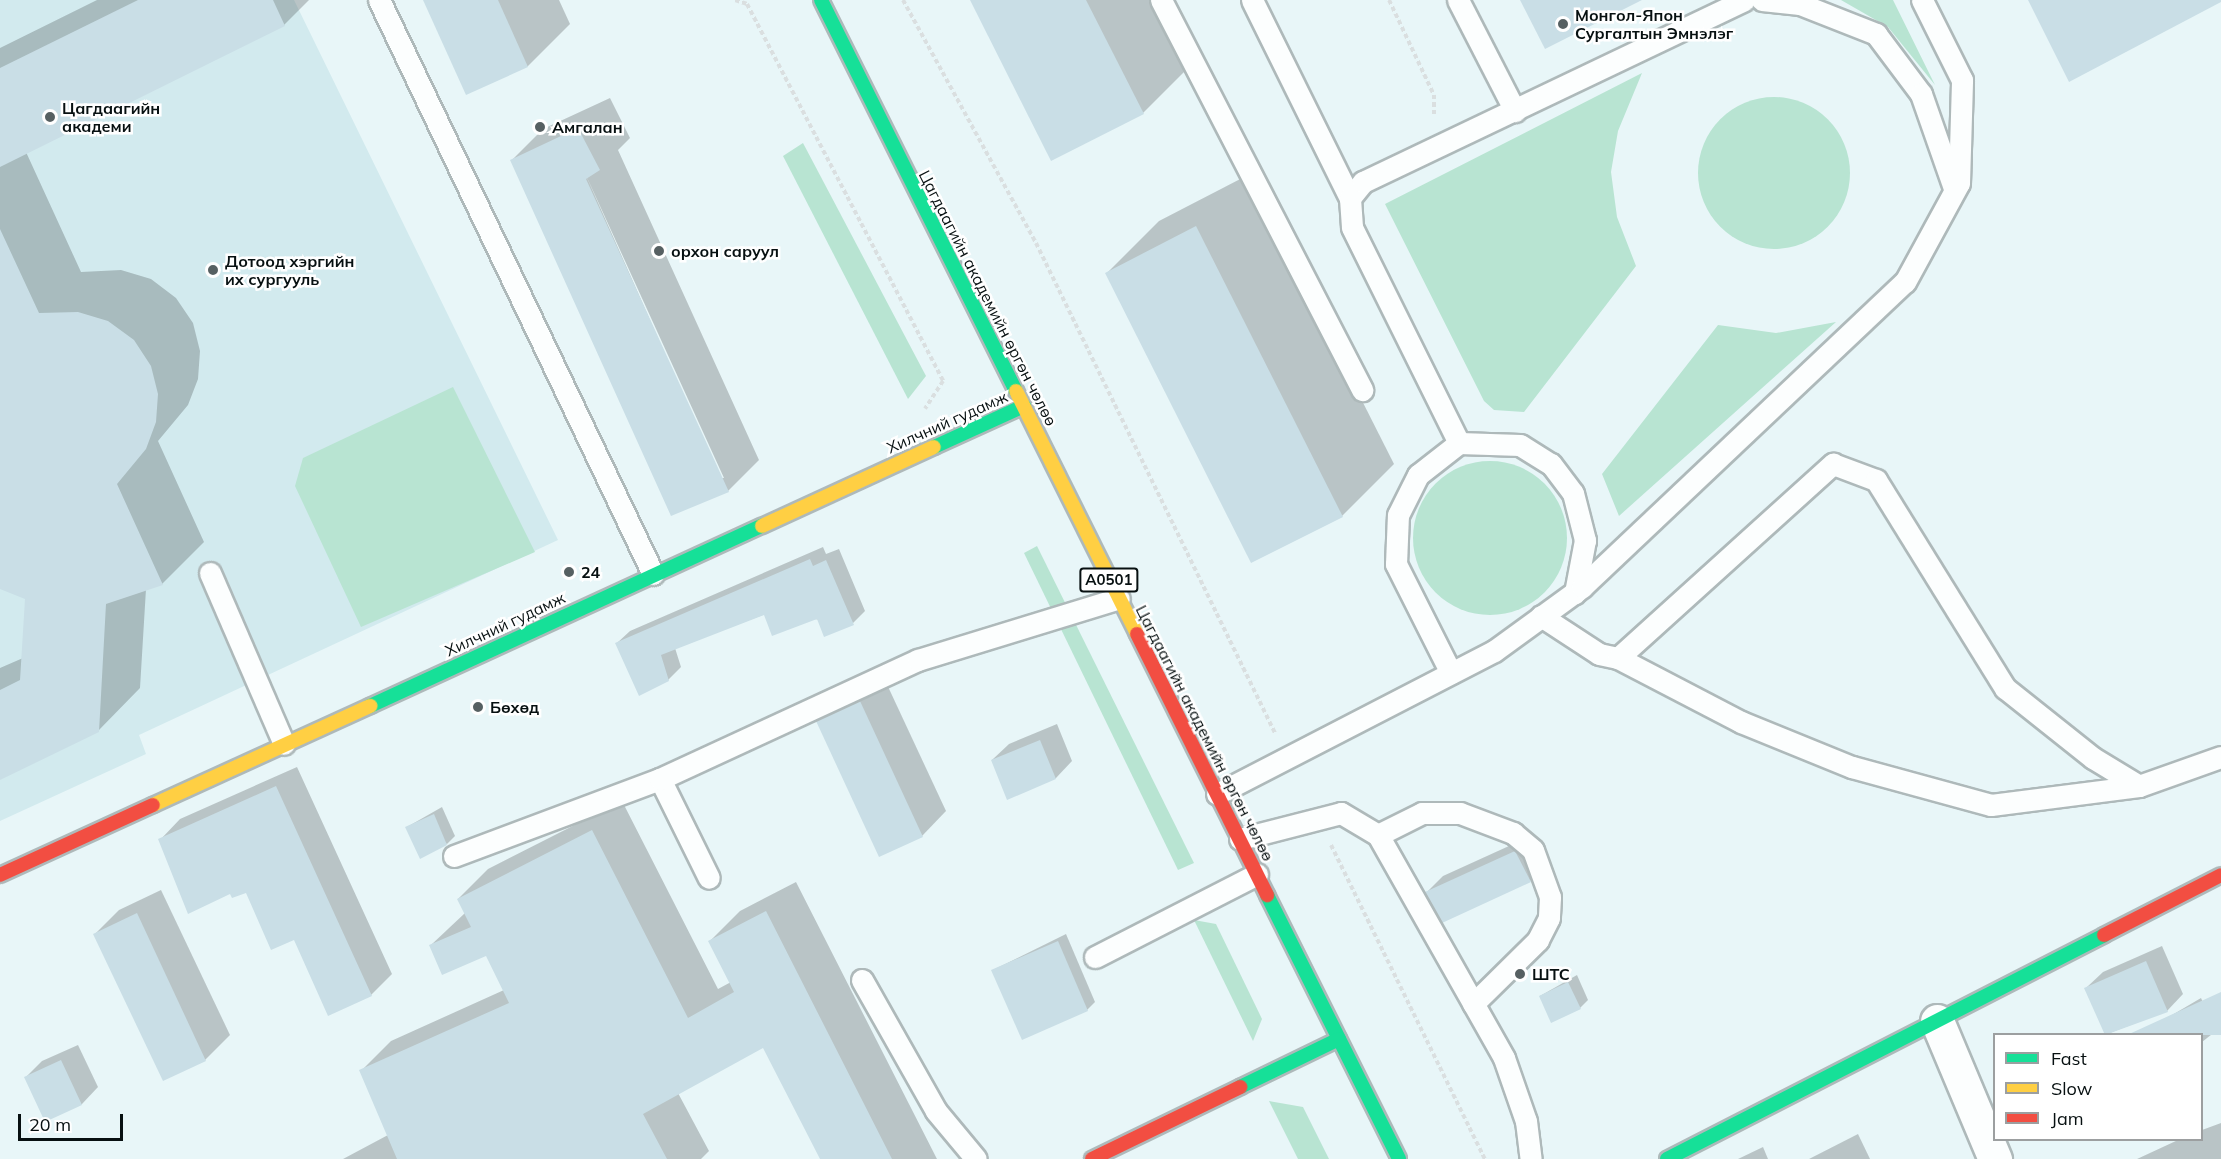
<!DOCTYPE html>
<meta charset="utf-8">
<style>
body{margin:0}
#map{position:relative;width:2221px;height:1159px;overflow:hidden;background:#e8f6f8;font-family:Mulish,sans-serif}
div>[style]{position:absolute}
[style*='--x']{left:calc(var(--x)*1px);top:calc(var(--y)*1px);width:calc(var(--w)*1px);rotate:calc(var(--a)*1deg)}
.built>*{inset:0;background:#d2eaee}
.green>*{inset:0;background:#b8e4d2}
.round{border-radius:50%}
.shadow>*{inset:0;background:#0003}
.building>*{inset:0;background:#c9dee6}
.path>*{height:4px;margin-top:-2px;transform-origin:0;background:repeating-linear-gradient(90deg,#dadfe0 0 4.5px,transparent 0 7.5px)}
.roads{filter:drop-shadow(2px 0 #aeb9ba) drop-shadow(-2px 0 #aeb9ba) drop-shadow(0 2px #aeb9ba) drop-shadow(0 -2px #aeb9ba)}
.lane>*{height:21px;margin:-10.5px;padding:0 10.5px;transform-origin:10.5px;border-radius:10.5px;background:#fcfefe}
.street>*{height:33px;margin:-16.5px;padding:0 16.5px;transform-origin:16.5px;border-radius:16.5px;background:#fcfefe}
.fast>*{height:14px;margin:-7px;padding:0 7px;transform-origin:7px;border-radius:7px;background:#16e098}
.slow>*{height:14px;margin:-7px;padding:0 7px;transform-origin:7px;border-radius:7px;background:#ffcf43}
.jam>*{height:14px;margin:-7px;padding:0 7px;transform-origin:7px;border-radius:7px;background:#f24e42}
.dots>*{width:16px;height:16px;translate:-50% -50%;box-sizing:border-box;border:3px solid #fff;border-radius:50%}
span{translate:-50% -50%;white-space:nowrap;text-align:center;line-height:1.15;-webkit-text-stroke:5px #fff;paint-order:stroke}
.shield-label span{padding:2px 4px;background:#fff;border:2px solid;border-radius:4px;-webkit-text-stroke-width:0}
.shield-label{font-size:15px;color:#071011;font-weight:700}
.poi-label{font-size:16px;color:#071011;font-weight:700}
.left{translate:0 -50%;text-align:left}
.street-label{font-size:16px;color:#071011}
.legend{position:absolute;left:1993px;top:1033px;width:210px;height:108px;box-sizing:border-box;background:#fff;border:2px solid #9c9fa0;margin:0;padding:8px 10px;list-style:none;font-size:18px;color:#071011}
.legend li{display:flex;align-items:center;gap:12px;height:30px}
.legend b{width:30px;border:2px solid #9c9fa0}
.scale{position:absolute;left:18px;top:1114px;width:105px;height:27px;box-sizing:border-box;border:3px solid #071011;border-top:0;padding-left:8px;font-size:18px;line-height:21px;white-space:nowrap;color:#071011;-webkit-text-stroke:4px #fff;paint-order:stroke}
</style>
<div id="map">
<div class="built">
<div style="clip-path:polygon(0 0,294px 0,558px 540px,139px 735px,146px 754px,0 821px)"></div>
</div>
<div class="green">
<div style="clip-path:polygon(1841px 0,1893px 0,1935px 85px,1888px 27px)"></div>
<div style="clip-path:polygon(1642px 73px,1618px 131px,1611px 172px,1617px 217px,1636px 266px,1524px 412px,1494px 410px,1484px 401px,1385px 204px)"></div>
<div class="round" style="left:1698px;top:97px;width:152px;height:152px"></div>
<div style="clip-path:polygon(803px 143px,926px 376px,908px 399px,783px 156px)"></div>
<div style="clip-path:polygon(1836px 322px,1619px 516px,1602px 474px,1718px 325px,1776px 333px)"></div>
<div style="clip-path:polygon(453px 387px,535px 552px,361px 627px,295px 486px,303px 458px)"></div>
<div class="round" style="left:1413px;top:461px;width:154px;height:154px"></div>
<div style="clip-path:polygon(1037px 546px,1194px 863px,1178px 870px,1024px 553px)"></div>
<div style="clip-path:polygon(1194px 920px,1216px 924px,1262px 1019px,1253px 1041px)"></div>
<div style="clip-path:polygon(1269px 1101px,1303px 1107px,1329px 1159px,1298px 1159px)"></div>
</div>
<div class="shadow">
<div style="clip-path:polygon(97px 0,309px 0,284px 25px,26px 152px,81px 272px,121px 270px,151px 279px,176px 298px,193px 323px,200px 351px,198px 379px,188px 405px,158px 441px,204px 542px,162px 584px,146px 589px,140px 688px,98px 731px,0 778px,0 668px,23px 658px,30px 542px,0 583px,0 48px)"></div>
<div style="clip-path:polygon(424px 0,559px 0,570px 24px,528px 66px,467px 93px)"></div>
<div style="clip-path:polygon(971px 0,1165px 0,1195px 61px,1143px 113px,1052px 159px)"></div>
<div style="clip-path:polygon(evenodd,610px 98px,630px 138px,618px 150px,759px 460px,728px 491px,512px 160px,543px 129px,610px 98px,584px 171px,724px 478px,720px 478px,584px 171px)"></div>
<div style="clip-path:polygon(1248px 175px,1394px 464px,1342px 516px,1107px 273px,1159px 221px)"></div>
<div style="clip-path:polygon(823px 547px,826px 554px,839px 549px,865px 611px,853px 623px,765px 614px,675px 648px,681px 667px,668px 680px,617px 643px,630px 631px)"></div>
<div style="clip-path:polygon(884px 678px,946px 811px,922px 836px,818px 721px,842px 697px)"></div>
<div style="clip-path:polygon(1057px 724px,1072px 761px,1056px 778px,1008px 798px,992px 760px,1009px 744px)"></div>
<div style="clip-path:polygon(297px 767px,392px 974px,371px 995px,329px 1014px,294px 938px,247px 891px,160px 840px,180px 819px)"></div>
<div style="clip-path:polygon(622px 801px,718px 989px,731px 982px,710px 941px,740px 911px,796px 882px,937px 1159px,822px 1159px,763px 1045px,678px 1093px,709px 1151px,701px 1159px,343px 1159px,388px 1135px,361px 1071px,391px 1041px,504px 990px,486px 954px,431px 945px,465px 913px,458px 899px,488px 869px)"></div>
<div style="clip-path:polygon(442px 807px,455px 836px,447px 844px,407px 827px)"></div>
<div style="clip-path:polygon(1531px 836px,1546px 864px,1530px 881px,1427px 892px,1443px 876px)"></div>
<div style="clip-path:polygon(161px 890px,230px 1035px,205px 1060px,163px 1079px,95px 934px,119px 910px)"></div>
<div style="clip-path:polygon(1066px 934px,1095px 1002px,1087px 1010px,993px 970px)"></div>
<div style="clip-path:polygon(2162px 946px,2183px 994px,2167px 1011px,2107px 1034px,2086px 988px,2103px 972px)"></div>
<div style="clip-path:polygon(1577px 975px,1588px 1000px,1580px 1008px,1540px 996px)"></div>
<div style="clip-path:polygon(2201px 998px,2216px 1031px,2202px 1042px,2202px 1034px,2167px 1018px)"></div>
<div style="clip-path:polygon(78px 1045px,98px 1087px,82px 1104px,45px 1120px,26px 1077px,42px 1061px)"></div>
<div style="clip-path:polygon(2221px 1123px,2221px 1159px,2137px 1159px,2178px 1140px,2202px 1140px,2202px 1130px)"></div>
<div style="clip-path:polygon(1858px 1134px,1870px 1159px,1809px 1159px)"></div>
<div style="clip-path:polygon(1763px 1147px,1768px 1159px,1738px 1159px)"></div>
</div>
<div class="building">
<div style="clip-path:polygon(138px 0,273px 0,285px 26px,0 167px,0 68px)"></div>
<div style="clip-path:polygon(423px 0,498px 0,528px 67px,466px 95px)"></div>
<div style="clip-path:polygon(970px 0,1086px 0,1144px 114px,1051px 161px)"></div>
<div style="clip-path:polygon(1520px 0,1642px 0,1545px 49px)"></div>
<div style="clip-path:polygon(2028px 0,2221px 0,2221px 2px,2069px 82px)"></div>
<div style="clip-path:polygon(578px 128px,600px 170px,586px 179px,729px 492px,671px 516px,510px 160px)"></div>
<div style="clip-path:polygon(1196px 226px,1343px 517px,1251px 563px,1105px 273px)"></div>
<div style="clip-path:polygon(0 229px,39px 313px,78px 312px,108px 321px,134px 340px,151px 366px,158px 394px,156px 422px,146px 449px,117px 484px,163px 585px,106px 604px,99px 732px,0 780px,0 690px,20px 680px,25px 599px,0 589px)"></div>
<div style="clip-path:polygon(810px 559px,813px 566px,826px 560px,854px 625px,824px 637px,817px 619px,772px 636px,764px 615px,661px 655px,669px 681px,639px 696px,615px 643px)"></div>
<div style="clip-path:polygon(860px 701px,923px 837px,879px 857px,816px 721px)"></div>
<div style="clip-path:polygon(1040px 740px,1056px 779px,1007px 800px,991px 760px)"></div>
<div style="clip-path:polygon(276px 786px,372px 996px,328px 1016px,294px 940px,271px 950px,246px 893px,232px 898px,230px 894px,188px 914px,158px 839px)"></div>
<div style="clip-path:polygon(434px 814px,447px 845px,420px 859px,405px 827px)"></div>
<div style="clip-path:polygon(592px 830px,688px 1018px,734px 992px,708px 941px,766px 911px,892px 1159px,820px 1159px,763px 1048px,643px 1114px,667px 1159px,397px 1159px,359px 1070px,509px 1003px,486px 956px,442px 975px,429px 945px,471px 927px,457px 899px)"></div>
<div style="clip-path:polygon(1515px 851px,1531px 882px,1442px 923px,1425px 892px)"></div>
<div style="clip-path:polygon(137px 913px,206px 1061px,163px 1081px,93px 934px)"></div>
<div style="clip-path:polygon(1058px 941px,1088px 1011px,1022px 1040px,991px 970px)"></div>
<div style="clip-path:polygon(2146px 961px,2168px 1012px,2105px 1035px,2084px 988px)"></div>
<div style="clip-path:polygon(1568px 982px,1581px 1009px,1551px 1023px,1539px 996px)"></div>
<div style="clip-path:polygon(2221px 992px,2221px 1035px,2127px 1035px)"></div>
<div style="clip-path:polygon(61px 1060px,82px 1105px,45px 1122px,24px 1077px)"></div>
</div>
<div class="path">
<div style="--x:735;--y:0;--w:13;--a:18"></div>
<div style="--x:747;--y:4;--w:425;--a:62.5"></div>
<div style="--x:943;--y:381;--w:33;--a:123"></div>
<div style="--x:903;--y:0;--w:277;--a:61.3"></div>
<div style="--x:1036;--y:243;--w:545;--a:64"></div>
<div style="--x:1389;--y:0;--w:105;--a:64.7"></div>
<div style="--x:1434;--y:95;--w:20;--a:90"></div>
<div style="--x:1331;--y:845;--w:350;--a:63.9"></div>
</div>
<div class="roads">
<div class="lane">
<div style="--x:379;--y:0;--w:636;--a:64.48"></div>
<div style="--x:1161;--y:0;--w:439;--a:62.7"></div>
<div style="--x:1252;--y:0;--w:221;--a:63.7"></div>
<div style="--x:1458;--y:0;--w:125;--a:62.8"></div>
<div style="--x:1762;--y:0;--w:38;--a:6"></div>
<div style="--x:1800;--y:4;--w:82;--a:21.5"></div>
<div style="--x:1876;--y:34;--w:75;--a:53.1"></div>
<div style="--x:1921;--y:94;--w:100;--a:70.7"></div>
<div style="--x:1459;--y:443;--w:61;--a:1.9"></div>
<div style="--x:1520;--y:445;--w:36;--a:32"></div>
<div style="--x:1551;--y:464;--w:36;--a:53"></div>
<div style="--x:1573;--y:493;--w:49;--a:75.7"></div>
<div style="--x:1585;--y:540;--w:54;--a:100.7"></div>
<div style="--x:210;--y:573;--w:186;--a:66.6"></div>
<div style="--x:1541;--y:616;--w:69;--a:33.2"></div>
<div style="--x:1599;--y:654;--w:19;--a:12"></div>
<div style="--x:1618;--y:658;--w:290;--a:-42.1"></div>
<div style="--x:1833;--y:464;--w:46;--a:20.4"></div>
<div style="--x:1876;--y:480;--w:245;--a:58.2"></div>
<div style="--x:2005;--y:688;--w:112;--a:38.5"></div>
<div style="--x:2093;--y:758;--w:54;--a:31.3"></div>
<div style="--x:2139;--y:786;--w:87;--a:-19.5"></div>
<div style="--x:1618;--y:658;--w:139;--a:27.5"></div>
<div style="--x:1741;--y:722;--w:120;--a:22.1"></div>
<div style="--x:1852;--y:767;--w:144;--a:15.3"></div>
<div style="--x:1991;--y:805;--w:149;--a:-7.3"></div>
<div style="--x:1451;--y:673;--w:122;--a:-116.8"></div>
<div style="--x:1396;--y:564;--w:49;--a:-87.7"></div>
<div style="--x:1398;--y:515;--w:45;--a:-63.4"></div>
<div style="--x:1418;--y:475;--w:52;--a:-38"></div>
<div style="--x:1459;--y:443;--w:241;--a:-116.4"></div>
<div style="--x:1352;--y:227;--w:29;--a:-94"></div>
<div style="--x:1350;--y:198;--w:21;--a:-51"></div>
<div style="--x:1363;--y:182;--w:422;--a:-25.5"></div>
<div style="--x:660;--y:779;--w:110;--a:63.7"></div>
<div style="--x:1217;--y:794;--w:312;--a:-27.3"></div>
<div style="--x:1494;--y:651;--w:109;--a:-36"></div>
<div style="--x:1582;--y:587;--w:444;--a:-43.4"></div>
<div style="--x:1905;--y:282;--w:113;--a:-61.4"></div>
<div style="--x:1959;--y:183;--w:103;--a:-88.3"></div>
<div style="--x:1962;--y:80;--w:89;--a:-116.6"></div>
<div style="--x:1378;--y:835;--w:49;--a:-26.6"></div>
<div style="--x:1422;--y:813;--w:38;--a:0"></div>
<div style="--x:1460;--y:813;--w:57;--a:20.7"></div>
<div style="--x:1513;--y:833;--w:26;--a:40"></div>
<div style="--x:1533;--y:850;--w:50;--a:70.1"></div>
<div style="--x:1550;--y:897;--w:21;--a:93"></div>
<div style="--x:1549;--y:918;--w:25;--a:117"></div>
<div style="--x:1538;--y:940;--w:91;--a:135.4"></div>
<div style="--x:1240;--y:839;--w:104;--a:-14.4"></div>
<div style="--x:1341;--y:813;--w:43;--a:30.7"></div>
<div style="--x:1378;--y:835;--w:256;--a:60.5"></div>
<div style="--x:1504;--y:1058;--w:67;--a:70.8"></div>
<div style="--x:1526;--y:1121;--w:38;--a:83"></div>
<div style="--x:454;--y:856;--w:220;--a:-20.5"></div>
<div style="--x:660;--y:779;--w:284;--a:-24.8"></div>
<div style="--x:918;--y:660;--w:210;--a:-17.1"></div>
<div style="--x:1095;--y:957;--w:182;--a:-27.1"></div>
<div style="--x:862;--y:980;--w:150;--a:60.5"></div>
<div style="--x:936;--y:1111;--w:62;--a:50.2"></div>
</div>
<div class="street">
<div style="--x:1937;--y:1021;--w:150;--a:67.2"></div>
</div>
<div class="fast">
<div style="--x:821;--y:0;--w:437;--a:63.5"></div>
<div style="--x:934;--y:447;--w:99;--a:-24.5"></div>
<div style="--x:370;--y:706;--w:431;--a:-24.7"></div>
<div style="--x:1267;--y:895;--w:295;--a:63.4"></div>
<div style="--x:1240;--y:1087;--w:110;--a:-25.9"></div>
<div style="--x:1667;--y:1159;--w:491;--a:-27.1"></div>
</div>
<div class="slow">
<div style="--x:1016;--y:391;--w:271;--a:63.5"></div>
<div style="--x:762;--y:526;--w:189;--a:-24.7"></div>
<div style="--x:153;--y:805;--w:239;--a:-24.5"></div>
</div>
<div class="jam">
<div style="--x:1137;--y:634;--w:292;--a:63.5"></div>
<div style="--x:0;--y:875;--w:168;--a:-24.6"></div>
<div style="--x:2104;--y:935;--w:131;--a:-27.1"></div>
<div style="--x:1092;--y:1159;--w:165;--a:-25.9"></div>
</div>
</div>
<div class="dots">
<div style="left:1563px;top:24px;background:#566062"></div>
<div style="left:50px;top:117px;background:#566062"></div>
<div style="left:540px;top:127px;background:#566062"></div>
<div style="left:659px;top:251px;background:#566062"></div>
<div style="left:213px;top:270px;background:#566062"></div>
<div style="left:569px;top:572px;background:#566062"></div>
<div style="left:478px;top:707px;background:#566062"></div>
<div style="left:1520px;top:974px;background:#566062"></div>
</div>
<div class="shield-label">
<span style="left:1109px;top:580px">A0501</span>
</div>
<div class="poi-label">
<span class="left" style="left:1575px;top:24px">Монгол-Япон<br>Сургалтын Эмнэлэг</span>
<span class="left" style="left:62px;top:117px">Цагдаагийн<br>академи</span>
<span class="left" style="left:552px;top:127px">Амгалан</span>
<span class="left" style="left:671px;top:251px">орхон саруул</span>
<span class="left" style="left:225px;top:270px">Дотоод хэргийн<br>их сургууль</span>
<span class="left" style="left:581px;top:572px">24</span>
<span class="left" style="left:490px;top:707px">Бөхөд</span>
<span class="left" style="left:1532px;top:974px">ШТС</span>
</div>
<div class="street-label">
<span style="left:988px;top:298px;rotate:63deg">Цагдаагийн академийн өргөн чөлөө</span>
<span style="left:947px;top:422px;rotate:-24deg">Хилчний гудамж</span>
<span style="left:505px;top:624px;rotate:-25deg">Хилчний гудамж</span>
<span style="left:1205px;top:733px;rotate:63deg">Цагдаагийн академийн өргөн чөлөө</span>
</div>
<ul class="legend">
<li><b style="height:8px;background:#16e098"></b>Fast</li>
<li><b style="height:8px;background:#ffcf43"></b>Slow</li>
<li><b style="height:8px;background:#f24e42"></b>Jam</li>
</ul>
<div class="scale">20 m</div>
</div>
